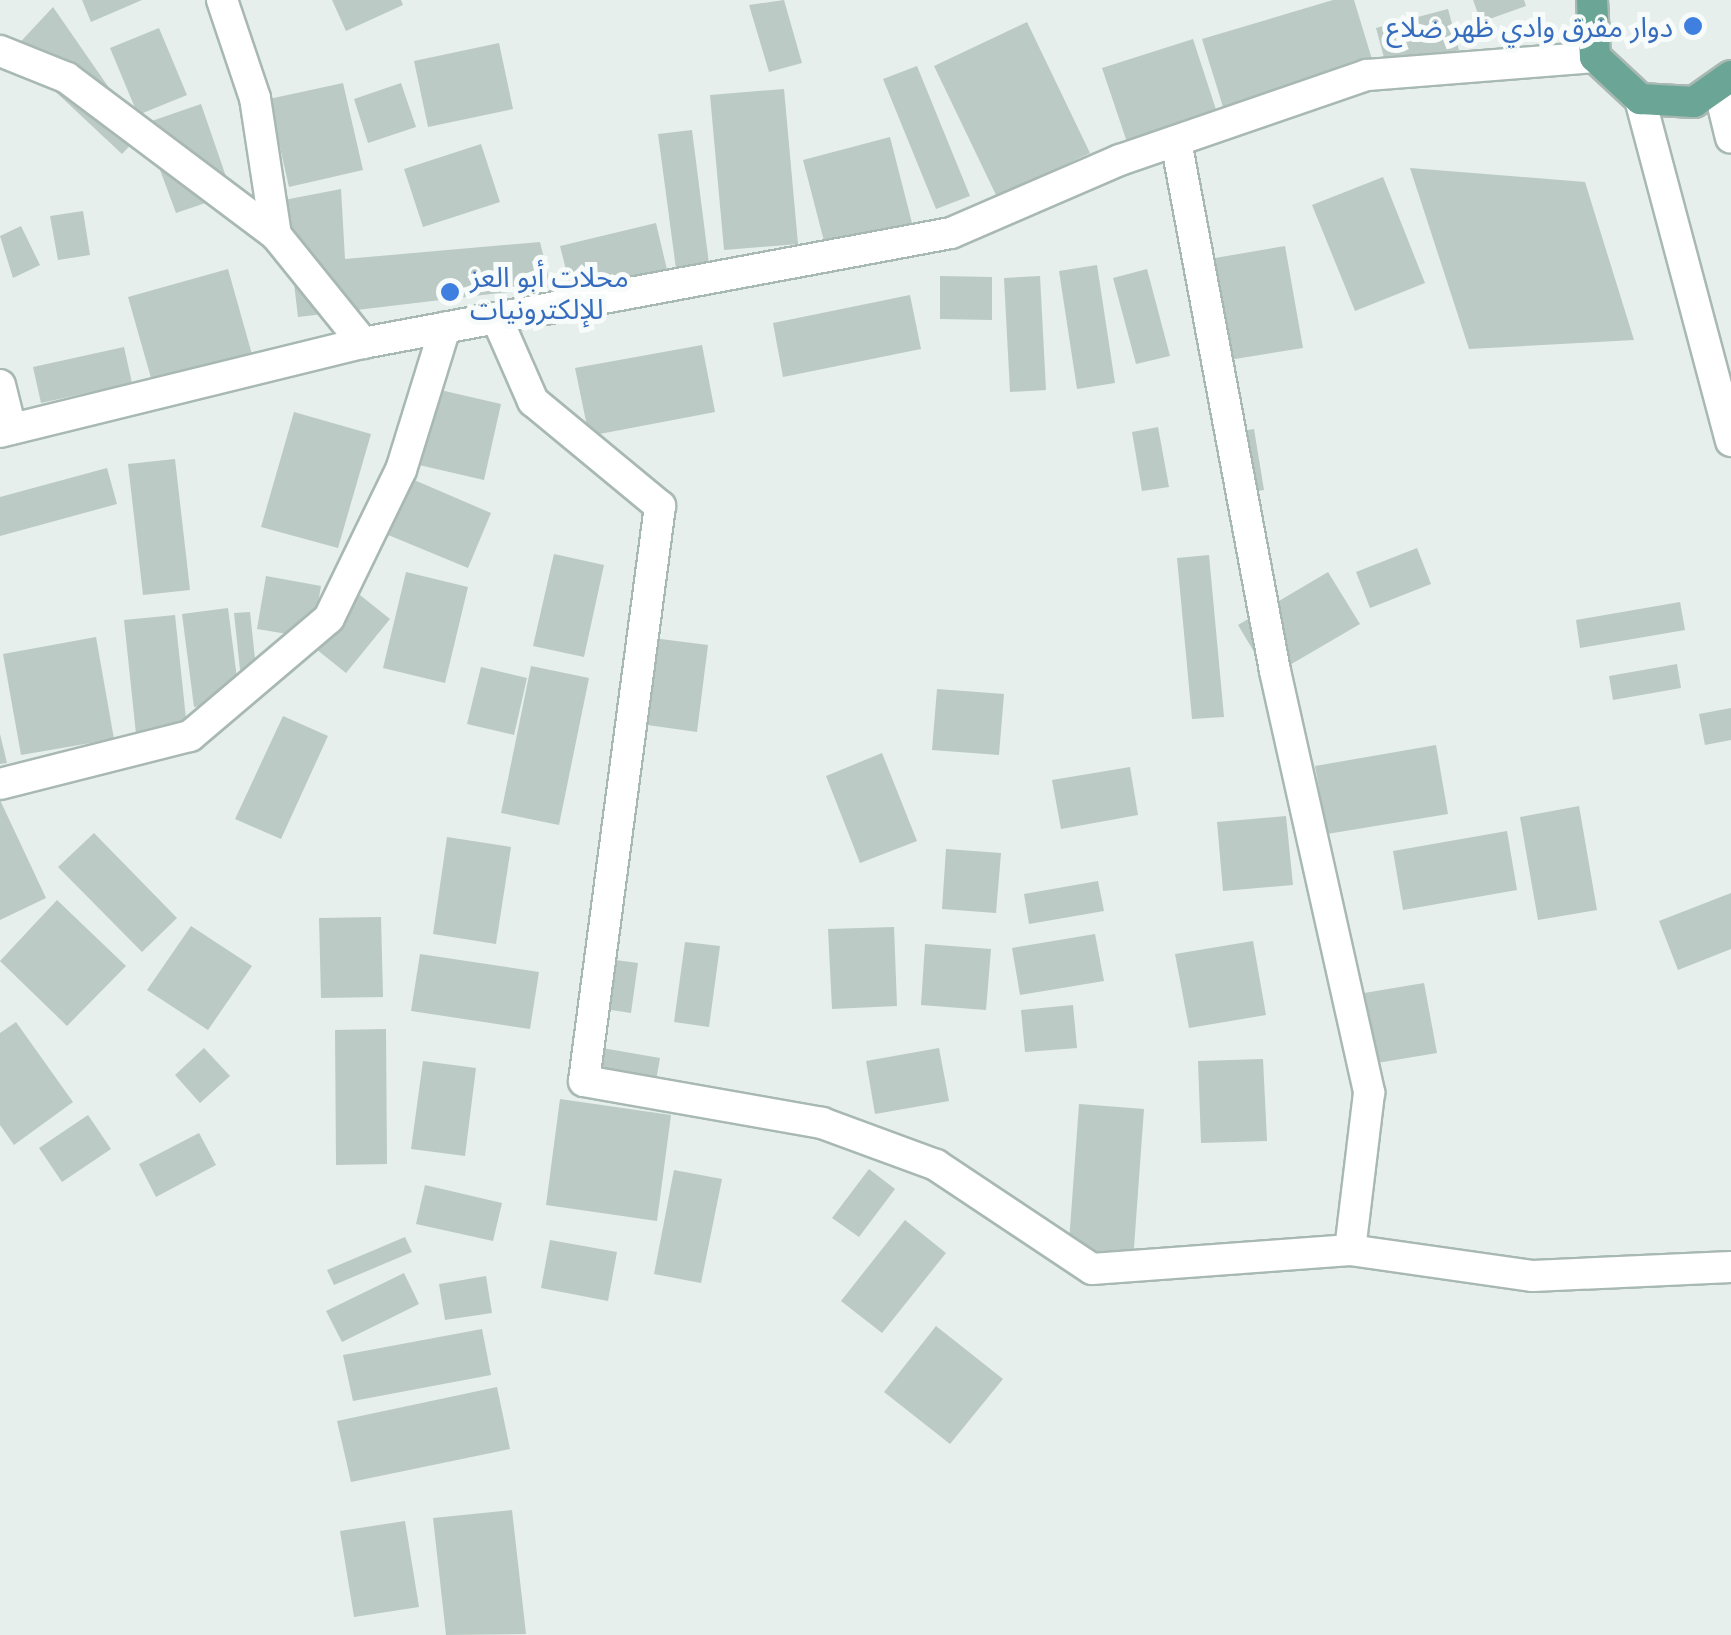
<!DOCTYPE html>
<meta charset="utf-8">
<style>
body{margin:0}
#map{position:relative;width:1731px;height:1635px;overflow:hidden;background:#e6efeb;font-family:"Noto Sans","Noto Sans Arabic",sans-serif}
div>[style]{position:absolute}
[style*='--x']{left:calc(var(--x)*1px);top:calc(var(--y)*1px);width:calc(var(--w)*1px);rotate:calc(var(--a)*1deg)}
.building>*{inset:0;background:#bbcac4}
.roads{filter:drop-shadow(2px 0 #a8b8b2) drop-shadow(-2px 0 #a8b8b2) drop-shadow(0 2px #a8b8b2) drop-shadow(0 -2px #a8b8b2)}
.minor>*{height:30px;margin:-15px;padding:0 15px;transform-origin:15px;border-radius:15px;background:#fff}
.tertiary>*{height:30px;margin:-15px;padding:0 15px;transform-origin:15px;border-radius:15px;background:#fff}
.primary>*{height:30px;margin:-15px;padding:0 15px;transform-origin:15px;border-radius:15px;background:#6aa596}
.dots>*{width:28px;height:28px;translate:-50% -50%;box-sizing:border-box;border:5px solid #f7fbf9;border-radius:50%}
span{translate:-50% -50%;white-space:nowrap;text-align:center;line-height:1.15;-webkit-text-stroke:10px #f7fbf9;paint-order:stroke}
.shop-label{font-size:28px;color:#366cbe}
.right{translate:-100% -50%;text-align:right}
.left{translate:0 -50%;text-align:left}
</style>
<div id="map">
<div class="building">
<div style="clip-path:polygon(82px 0,142px 0,91px 22px)"></div>
<div style="clip-path:polygon(332px 0,401px 0,403px 5px,346px 31px)"></div>
<div style="clip-path:polygon(784px 0,802px 63px,769px 72px,749px 5px)"></div>
<div style="clip-path:polygon(1333px 0,1354px 0,1378px 79px,1228px 123px,1202px 39px)"></div>
<div style="clip-path:polygon(1473px 0,1524px 0,1526px 6px,1481px 22px)"></div>
<div style="clip-path:polygon(53px 7px,141px 134px,122px 154px,12px 51px)"></div>
<div style="clip-path:polygon(1448px 9px,1459px 50px,1387px 69px,1376px 28px)"></div>
<div style="clip-path:polygon(1027px 22px,1090px 153px,997px 197px,934px 66px)"></div>
<div style="clip-path:polygon(159px 28px,187px 95px,138px 115px,110px 48px)"></div>
<div style="clip-path:polygon(1193px 39px,1223px 131px,1133px 160px,1102px 68px)"></div>
<div style="clip-path:polygon(499px 43px,513px 109px,428px 127px,414px 61px)"></div>
<div style="clip-path:polygon(917px 66px,970px 196px,936px 209px,883px 79px)"></div>
<div style="clip-path:polygon(343px 83px,363px 170px,289px 187px,269px 99px)"></div>
<div style="clip-path:polygon(401px 83px,416px 127px,368px 143px,354px 99px)"></div>
<div style="clip-path:polygon(784px 89px,798px 244px,724px 250px,710px 95px)"></div>
<div style="clip-path:polygon(201px 104px,232px 194px,176px 213px,143px 124px)"></div>
<div style="clip-path:polygon(692px 130px,709px 264px,676px 269px,658px 134px)"></div>
<div style="clip-path:polygon(890px 137px,912px 223px,825px 245px,803px 160px)"></div>
<div style="clip-path:polygon(481px 144px,500px 202px,423px 227px,404px 169px)"></div>
<div style="clip-path:polygon(1410px 168px,1585px 182px,1634px 340px,1469px 349px)"></div>
<div style="clip-path:polygon(1383px 177px,1425px 283px,1355px 311px,1312px 205px)"></div>
<div style="clip-path:polygon(341px 189px,345px 259px,540px 242px,551px 287px,298px 317px,284px 200px)"></div>
<div style="clip-path:polygon(83px 211px,90px 255px,58px 260px,50px 216px)"></div>
<div style="clip-path:polygon(656px 223px,668px 274px,573px 297px,560px 246px)"></div>
<div style="clip-path:polygon(21px 226px,40px 265px,13px 278px,0 236px)"></div>
<div style="clip-path:polygon(1285px 246px,1303px 348px,1204px 364px,1186px 263px)"></div>
<div style="clip-path:polygon(1097px 265px,1115px 383px,1077px 389px,1059px 271px)"></div>
<div style="clip-path:polygon(228px 269px,253px 358px,153px 385px,128px 297px)"></div>
<div style="clip-path:polygon(1147px 269px,1170px 356px,1136px 364px,1113px 278px)"></div>
<div style="clip-path:polygon(940px 276px,992px 277px,992px 320px,940px 319px)"></div>
<div style="clip-path:polygon(1040px 276px,1046px 390px,1010px 392px,1004px 278px)"></div>
<div style="clip-path:polygon(910px 295px,921px 349px,783px 377px,773px 323px)"></div>
<div style="clip-path:polygon(702px 345px,715px 412px,589px 436px,575px 368px)"></div>
<div style="clip-path:polygon(124px 347px,132px 383px,41px 403px,33px 367px)"></div>
<div style="clip-path:polygon(410px 383px,501px 404px,484px 480px,393px 459px)"></div>
<div style="clip-path:polygon(294px 412px,371px 434px,338px 548px,261px 527px)"></div>
<div style="clip-path:polygon(1158px 427px,1169px 487px,1142px 491px,1132px 432px)"></div>
<div style="clip-path:polygon(1254px 429px,1264px 490px,1246px 493px,1235px 432px)"></div>
<div style="clip-path:polygon(175px 459px,190px 590px,143px 595px,128px 464px)"></div>
<div style="clip-path:polygon(107px 468px,117px 504px,0 536px,0 497px)"></div>
<div style="clip-path:polygon(405px 476px,491px 513px,468px 568px,381px 532px)"></div>
<div style="clip-path:polygon(1417px 548px,1431px 584px,1370px 608px,1356px 572px)"></div>
<div style="clip-path:polygon(554px 554px,604px 565px,584px 657px,533px 646px)"></div>
<div style="clip-path:polygon(1209px 555px,1224px 717px,1192px 719px,1177px 558px)"></div>
<div style="clip-path:polygon(406px 572px,468px 587px,445px 683px,383px 668px)"></div>
<div style="clip-path:polygon(1328px 572px,1360px 624px,1269px 677px,1238px 625px)"></div>
<div style="clip-path:polygon(266px 576px,321px 586px,312px 638px,257px 629px)"></div>
<div style="clip-path:polygon(360px 595px,390px 619px,346px 673px,316px 649px)"></div>
<div style="clip-path:polygon(1680px 602px,1685px 630px,1580px 648px,1576px 620px)"></div>
<div style="clip-path:polygon(228px 608px,240px 702px,194px 707px,182px 614px)"></div>
<div style="clip-path:polygon(250px 612px,256px 668px,240px 670px,234px 613px)"></div>
<div style="clip-path:polygon(175px 615px,187px 728px,136px 734px,124px 620px)"></div>
<div style="clip-path:polygon(637px 636px,708px 645px,697px 732px,626px 722px)"></div>
<div style="clip-path:polygon(96px 637px,114px 739px,21px 755px,3px 654px)"></div>
<div style="clip-path:polygon(1677px 664px,1681px 688px,1613px 700px,1609px 676px)"></div>
<div style="clip-path:polygon(531px 666px,589px 678px,559px 825px,501px 813px)"></div>
<div style="clip-path:polygon(481px 667px,527px 678px,514px 735px,467px 724px)"></div>
<div style="clip-path:polygon(937px 689px,1004px 694px,999px 755px,932px 750px)"></div>
<div style="clip-path:polygon(1731px 708px,1731px 740px,1705px 745px,1699px 714px)"></div>
<div style="clip-path:polygon(283px 716px,328px 736px,281px 839px,235px 819px)"></div>
<div style="clip-path:polygon(0 734px,7px 763px,0 764px)"></div>
<div style="clip-path:polygon(1436px 745px,1448px 814px,1327px 834px,1315px 766px)"></div>
<div style="clip-path:polygon(882px 753px,917px 841px,860px 863px,826px 776px)"></div>
<div style="clip-path:polygon(1130px 767px,1138px 815px,1061px 829px,1052px 780px)"></div>
<div style="clip-path:polygon(0 800px,46px 898px,0 920px)"></div>
<div style="clip-path:polygon(1579px 806px,1597px 910px,1538px 920px,1520px 817px)"></div>
<div style="clip-path:polygon(1286px 816px,1293px 885px,1223px 891px,1217px 822px)"></div>
<div style="clip-path:polygon(1507px 831px,1517px 890px,1403px 910px,1393px 851px)"></div>
<div style="clip-path:polygon(94px 833px,177px 918px,142px 952px,58px 867px)"></div>
<div style="clip-path:polygon(447px 837px,511px 847px,496px 944px,433px 934px)"></div>
<div style="clip-path:polygon(946px 849px,1001px 853px,996px 913px,942px 909px)"></div>
<div style="clip-path:polygon(1098px 881px,1104px 911px,1029px 924px,1024px 894px)"></div>
<div style="clip-path:polygon(1731px 893px,1731px 949px,1678px 970px,1659px 921px)"></div>
<div style="clip-path:polygon(57px 900px,126px 966px,67px 1026px,0 961px)"></div>
<div style="clip-path:polygon(381px 917px,383px 997px,321px 998px,319px 918px)"></div>
<div style="clip-path:polygon(191px 926px,252px 966px,208px 1030px,147px 990px)"></div>
<div style="clip-path:polygon(894px 927px,897px 1006px,832px 1009px,828px 929px)"></div>
<div style="clip-path:polygon(1095px 934px,1104px 981px,1020px 995px,1012px 948px)"></div>
<div style="clip-path:polygon(1253px 941px,1266px 1015px,1189px 1028px,1175px 954px)"></div>
<div style="clip-path:polygon(685px 942px,720px 946px,709px 1027px,674px 1022px)"></div>
<div style="clip-path:polygon(925px 944px,991px 949px,986px 1010px,921px 1005px)"></div>
<div style="clip-path:polygon(420px 954px,539px 972px,530px 1029px,411px 1011px)"></div>
<div style="clip-path:polygon(593px 957px,638px 963px,631px 1013px,585px 1006px)"></div>
<div style="clip-path:polygon(1424px 983px,1437px 1053px,1353px 1067px,1340px 997px)"></div>
<div style="clip-path:polygon(1073px 1005px,1077px 1048px,1025px 1052px,1021px 1010px)"></div>
<div style="clip-path:polygon(16px 1022px,73px 1102px,14px 1145px,0 1125px,0 1033px)"></div>
<div style="clip-path:polygon(386px 1029px,387px 1164px,336px 1165px,335px 1030px)"></div>
<div style="clip-path:polygon(579px 1044px,660px 1058px,652px 1103px,571px 1090px)"></div>
<div style="clip-path:polygon(204px 1048px,230px 1076px,200px 1103px,175px 1075px)"></div>
<div style="clip-path:polygon(939px 1048px,949px 1101px,875px 1114px,866px 1061px)"></div>
<div style="clip-path:polygon(1263px 1059px,1267px 1141px,1201px 1143px,1198px 1061px)"></div>
<div style="clip-path:polygon(423px 1061px,476px 1068px,465px 1156px,411px 1149px)"></div>
<div style="clip-path:polygon(560px 1099px,671px 1115px,657px 1221px,546px 1205px)"></div>
<div style="clip-path:polygon(1079px 1104px,1144px 1109px,1132px 1275px,1067px 1270px)"></div>
<div style="clip-path:polygon(88px 1115px,111px 1149px,62px 1182px,39px 1148px)"></div>
<div style="clip-path:polygon(199px 1133px,216px 1165px,156px 1197px,139px 1164px)"></div>
<div style="clip-path:polygon(869px 1169px,895px 1189px,859px 1237px,832px 1218px)"></div>
<div style="clip-path:polygon(674px 1170px,722px 1179px,701px 1283px,654px 1274px)"></div>
<div style="clip-path:polygon(425px 1185px,502px 1203px,493px 1241px,416px 1224px)"></div>
<div style="clip-path:polygon(905px 1220px,946px 1253px,882px 1333px,841px 1301px)"></div>
<div style="clip-path:polygon(405px 1237px,412px 1252px,334px 1285px,327px 1270px)"></div>
<div style="clip-path:polygon(550px 1240px,617px 1252px,608px 1301px,541px 1288px)"></div>
<div style="clip-path:polygon(404px 1273px,419px 1304px,342px 1342px,326px 1311px)"></div>
<div style="clip-path:polygon(486px 1276px,492px 1313px,445px 1320px,439px 1284px)"></div>
<div style="clip-path:polygon(936px 1326px,1003px 1379px,950px 1444px,884px 1392px)"></div>
<div style="clip-path:polygon(482px 1329px,491px 1375px,353px 1401px,343px 1355px)"></div>
<div style="clip-path:polygon(497px 1387px,510px 1449px,351px 1482px,337px 1421px)"></div>
<div style="clip-path:polygon(512px 1510px,526px 1634px,446px 1635px,433px 1518px)"></div>
<div style="clip-path:polygon(405px 1521px,419px 1607px,354px 1617px,340px 1531px)"></div>
</div>
<div class="roads">
<div class="minor">
<div style="--x:222;--y:0;--w:103;--a:71.4"></div>
<div style="--x:255;--y:98;--w:139;--a:81.3"></div>
<div style="--x:0;--y:51;--w:72;--a:21.9"></div>
<div style="--x:67;--y:78;--w:261;--a:36.9"></div>
<div style="--x:276;--y:235;--w:139;--a:51.1"></div>
<div style="--x:1176;--y:141;--w:539;--a:79.42"></div>
<div style="--x:1275;--y:671;--w:432;--a:77.4"></div>
<div style="--x:1369;--y:1093;--w:158;--a:96.9"></div>
<div style="--x:497;--y:319;--w:90;--a:66.3"></div>
<div style="--x:533;--y:401;--w:165;--a:39.6"></div>
<div style="--x:660;--y:506;--w:580;--a:97.53"></div>
<div style="--x:584;--y:1081;--w:242;--a:10"></div>
<div style="--x:822;--y:1123;--w:121;--a:20.2"></div>
<div style="--x:936;--y:1165;--w:187;--a:33.7"></div>
<div style="--x:1092;--y:1269;--w:259;--a:-4.2"></div>
<div style="--x:1350;--y:1250;--w:185;--a:8.1"></div>
<div style="--x:1533;--y:1276;--w:198;--a:-2.6"></div>
<div style="--x:0;--y:385;--w:45;--a:76"></div>
<div style="--x:0;--y:432;--w:374;--a:-13.8"></div>
<div style="--x:363;--y:343;--w:598;--a:-10.6"></div>
<div style="--x:951;--y:233;--w:184;--a:-23.4"></div>
<div style="--x:1120;--y:160;--w:261;--a:-19"></div>
<div style="--x:1367;--y:75;--w:229;--a:-4.5"></div>
<div style="--x:0;--y:784;--w:196;--a:-14.2"></div>
<div style="--x:190;--y:736;--w:182;--a:-40.3"></div>
<div style="--x:329;--y:618;--w:165;--a:-64.1"></div>
<div style="--x:401;--y:470;--w:149;--a:-72.8"></div>
</div>
<div class="tertiary">
<div style="--x:1719;--y:89;--w:50;--a:76.2"></div>
<div style="--x:1640;--y:99;--w:354;--a:75.1"></div>
</div>
<div class="primary">
<div style="--x:1592;--y:0;--w:57;--a:87"></div>
<div style="--x:1595;--y:57;--w:62;--a:43"></div>
<div style="--x:1640;--y:99;--w:54;--a:3.2"></div>
<div style="--x:1694;--y:102;--w:45;--a:-35.1"></div>
</div>
</div>
<div class="dots">
<div style="left:1693px;top:26px;background:#3f7fe0"></div>
<div style="left:450px;top:292px;background:#3f7fe0"></div>
</div>
<div class="shop-label">
<span class="right" style="left:1673px;top:26px">دوار مفرق وادي ظهر ضلاع</span>
<span class="left" style="left:470px;top:292px">محلات أبو العز<br>للإلكترونيات</span>
</div>
</div>
